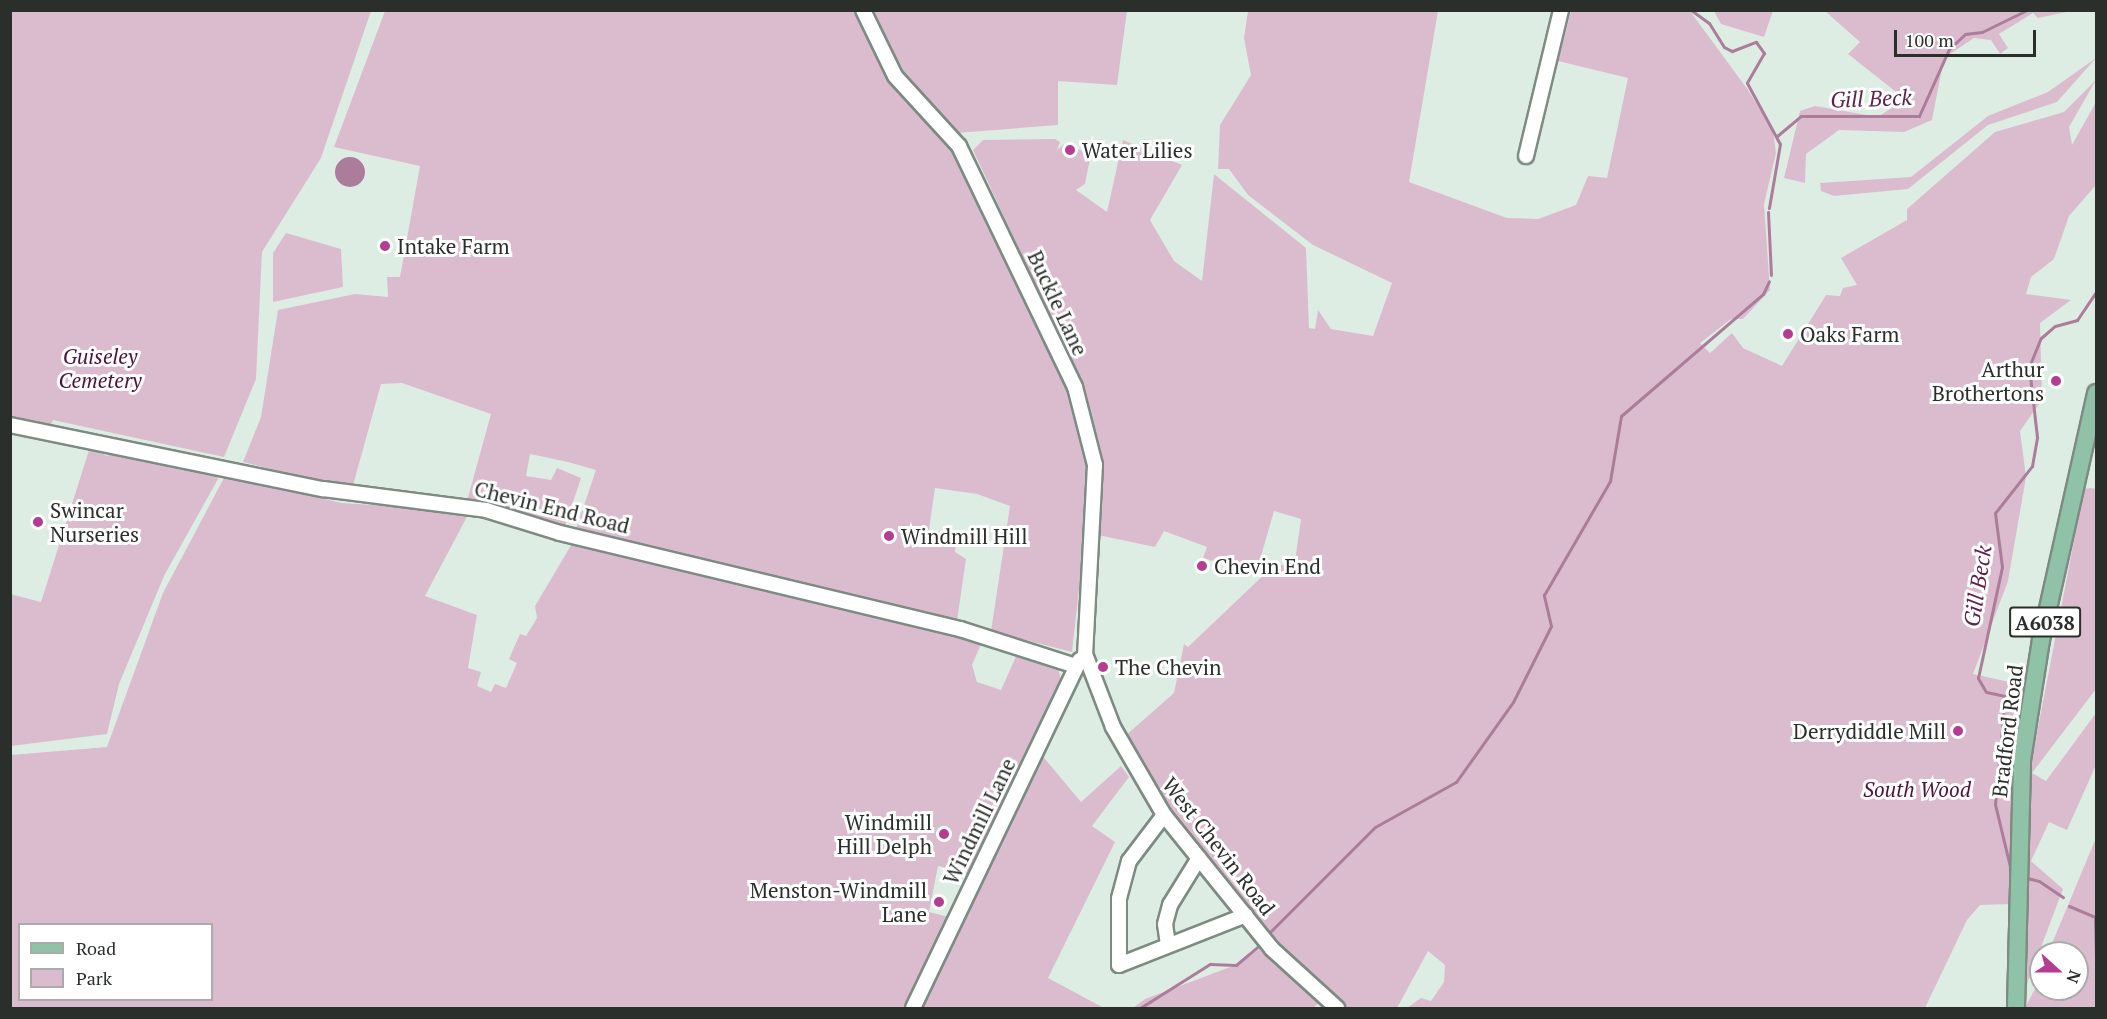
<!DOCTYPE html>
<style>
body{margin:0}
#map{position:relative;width:2107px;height:1019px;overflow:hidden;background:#deede3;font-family:"PT Serif",serif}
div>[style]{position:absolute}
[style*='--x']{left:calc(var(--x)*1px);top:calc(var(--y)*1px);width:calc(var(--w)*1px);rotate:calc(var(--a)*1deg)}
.green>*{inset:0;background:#dbbccf}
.water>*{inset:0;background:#ac7d9a}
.round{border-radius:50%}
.stream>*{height:3px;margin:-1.5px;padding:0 1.5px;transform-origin:1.5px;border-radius:1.5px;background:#ac7d9a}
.roads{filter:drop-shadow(2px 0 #7d8b82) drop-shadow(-2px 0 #7d8b82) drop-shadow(0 2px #7d8b82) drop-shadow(0 -2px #7d8b82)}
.minor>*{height:14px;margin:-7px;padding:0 7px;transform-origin:7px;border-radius:7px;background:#fff}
.major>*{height:16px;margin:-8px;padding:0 8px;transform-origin:8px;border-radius:8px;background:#90c2a7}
.dots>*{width:16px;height:16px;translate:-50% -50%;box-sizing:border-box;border:3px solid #fff;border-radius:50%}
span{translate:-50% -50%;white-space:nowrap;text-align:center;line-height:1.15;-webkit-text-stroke:6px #fff;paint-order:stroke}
.shield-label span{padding:2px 4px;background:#fff;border:2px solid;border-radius:4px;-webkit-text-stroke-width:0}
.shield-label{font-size:20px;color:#2a2f2b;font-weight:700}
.poi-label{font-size:21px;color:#2a2f2b}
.left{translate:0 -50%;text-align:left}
.right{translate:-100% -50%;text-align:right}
.street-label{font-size:21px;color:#2a2f2b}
.park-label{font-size:21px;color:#4c123b;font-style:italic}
.water-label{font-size:22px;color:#5e234b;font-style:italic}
.frame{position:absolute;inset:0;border:12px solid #2a2f2b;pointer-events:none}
.legend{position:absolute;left:18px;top:923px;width:195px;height:78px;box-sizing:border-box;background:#fff;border:2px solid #aaacaa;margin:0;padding:8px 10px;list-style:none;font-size:18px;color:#2a2f2b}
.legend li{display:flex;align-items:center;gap:12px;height:30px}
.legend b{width:30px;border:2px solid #aaacaa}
.north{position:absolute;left:2029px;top:941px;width:60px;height:60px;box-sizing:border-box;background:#fff;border:2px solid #aaacaa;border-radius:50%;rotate:111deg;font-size:16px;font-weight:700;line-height:24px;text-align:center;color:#2a2f2b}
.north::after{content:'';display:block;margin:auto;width:21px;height:27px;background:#b53d91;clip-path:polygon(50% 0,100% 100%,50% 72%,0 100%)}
.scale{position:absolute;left:1894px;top:30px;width:142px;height:27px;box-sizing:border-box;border:3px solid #2a2f2b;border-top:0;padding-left:8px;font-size:18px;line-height:21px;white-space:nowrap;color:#2a2f2b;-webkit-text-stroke:4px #fff;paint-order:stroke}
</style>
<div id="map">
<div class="green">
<div style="clip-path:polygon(10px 11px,371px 11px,321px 158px,262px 252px,256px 379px,224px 457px,53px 420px,50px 427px,11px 417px)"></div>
<div style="clip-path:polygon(385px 11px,857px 11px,884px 67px,954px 147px,1071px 386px,1091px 480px,1072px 652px,991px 631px,1010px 506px,977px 494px,935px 488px,929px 530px,957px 535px,955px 552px,966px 559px,957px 621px,576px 529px,596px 470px,568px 462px,530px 454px,526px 476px,551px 480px,557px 468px,581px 478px,565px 526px,467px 501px,491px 414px,402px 383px,381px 384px,352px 489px,243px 462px,261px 417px,278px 310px,355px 294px,388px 297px,387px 277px,400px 277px,420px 166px,334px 147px)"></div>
<div style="clip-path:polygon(870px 11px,1127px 11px,1117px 85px,1058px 81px,1058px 125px,957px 133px,899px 70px)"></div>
<div style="clip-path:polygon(1248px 11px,1438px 11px,1409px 182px,1507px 218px,1538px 219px,1576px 205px,1588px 176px,1607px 178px,1628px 78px,1558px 61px,1571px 11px,1690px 11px,1748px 90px,1773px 131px,1776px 153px,1764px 204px,1770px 290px,1743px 319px,1731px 319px,1700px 343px,1710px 353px,1732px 333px,1743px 348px,1782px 366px,1826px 295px,1840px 296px,1843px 288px,1857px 285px,1841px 258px,1907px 220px,1907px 209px,1995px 132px,2064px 112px,2096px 80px,2069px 127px,2072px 145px,2096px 102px,2096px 185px,2069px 216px,2054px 259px,2031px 277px,2026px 294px,2071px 300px,2040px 323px,2042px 400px,2020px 431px,2026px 477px,2008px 581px,1973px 674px,2023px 685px,2011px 904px,1980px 905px,1967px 920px,1925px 1008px,1407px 1008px,1421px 998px,1431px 1001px,1444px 982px,1445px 965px,1428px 951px,1397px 1008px,1345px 1008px,1279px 948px,1165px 805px,1125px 736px,1174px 693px,1184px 644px,1188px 647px,1270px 569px,1295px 561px,1301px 519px,1274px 511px,1259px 563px,1243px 570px,1203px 558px,1207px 547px,1164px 531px,1155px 547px,1098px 535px,1101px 459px,1082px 385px,973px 150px,983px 140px,1055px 139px,1060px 142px,1057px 150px,1064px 144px,1091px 154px,1085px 184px,1076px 190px,1107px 212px,1123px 140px,1182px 165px,1150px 220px,1174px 261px,1202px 281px,1214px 174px,1306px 248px,1309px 328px,1315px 329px,1318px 310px,1331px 329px,1373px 336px,1392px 283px,1313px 245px,1248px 195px,1229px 169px,1218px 169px,1220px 125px,1251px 75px,1244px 38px)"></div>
<div style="clip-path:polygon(1714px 11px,1773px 11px,1764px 37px,1721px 24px)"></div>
<div style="clip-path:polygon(1825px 11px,2071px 11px,2038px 18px,2033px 13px,1999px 34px,2008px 48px,2000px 54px,1991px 40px,1974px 38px,1944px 58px,1932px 120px,1904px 132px,1839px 130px,1806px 154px,1805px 183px,1784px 178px,1800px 111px,1815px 106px,1878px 117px,1905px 99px,1848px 54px,1860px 42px)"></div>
<div style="clip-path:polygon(2096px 58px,2057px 102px,1988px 125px,1908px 189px,1834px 196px,1821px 191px,1820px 183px,1911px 177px,1988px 116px,2048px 92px)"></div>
<div style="clip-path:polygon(286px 233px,341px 249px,343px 287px,273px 302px,273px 253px)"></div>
<div style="clip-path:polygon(90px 447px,107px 456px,115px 453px,217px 474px,218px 479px,164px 576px,119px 684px,107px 734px,11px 746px,10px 594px,41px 602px)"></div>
<div style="clip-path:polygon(evenodd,226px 474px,341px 503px,470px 511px,425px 596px,477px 615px,468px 668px,481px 672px,477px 686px,491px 692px,495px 684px,506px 688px,517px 663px,509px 659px,520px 634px,526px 636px,537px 618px,535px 606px,573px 542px,982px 642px,972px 665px,977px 682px,1001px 690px,1018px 652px,1058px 667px,1061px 681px,972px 875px,938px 866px,929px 912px,949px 917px,904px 1008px,11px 1008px,11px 755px,107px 747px,163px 593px,226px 474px,20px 924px,212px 924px,212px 1000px,20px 1000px,20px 924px)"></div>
<div style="clip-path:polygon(2091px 488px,2096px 489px,2096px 689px,2032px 773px,2046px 781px,2096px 713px,2096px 765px,2067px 830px,2049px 822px,2031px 861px,2063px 889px,2024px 992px,2025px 795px,2084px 489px)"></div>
<div style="clip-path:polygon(1040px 753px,1081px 802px,1121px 766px,1129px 777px,1092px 826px,1115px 842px,1048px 978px,1104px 1008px,918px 1008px)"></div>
<div style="clip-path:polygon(2096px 838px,2096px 1008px,2025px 1008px,2041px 977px,2041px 989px,2077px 989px,2077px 953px,2048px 953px)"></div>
<div style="clip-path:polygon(1259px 949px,1320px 1002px,1313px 1008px,1133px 1008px,1145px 999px,1241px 963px)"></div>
</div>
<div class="water">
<div class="round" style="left:335px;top:157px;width:30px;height:30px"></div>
</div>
<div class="stream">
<div style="--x:1691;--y:10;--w:22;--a:36"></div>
<div style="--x:1709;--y:23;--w:28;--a:58"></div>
<div style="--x:1724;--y:47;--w:9;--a:27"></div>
<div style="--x:1732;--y:51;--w:26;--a:-21"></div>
<div style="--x:1756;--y:42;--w:14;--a:54"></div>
<div style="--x:1764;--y:53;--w:34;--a:120"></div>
<div style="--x:1747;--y:83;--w:69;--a:61.6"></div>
<div style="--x:1780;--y:144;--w:65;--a:99.8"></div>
<div style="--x:1777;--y:136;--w:31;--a:-40"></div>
<div style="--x:1801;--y:116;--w:118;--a:0"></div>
<div style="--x:1919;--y:116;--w:73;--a:-65.9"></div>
<div style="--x:1949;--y:49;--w:22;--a:-43"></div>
<div style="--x:1965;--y:34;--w:17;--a:-7"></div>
<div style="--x:1982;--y:32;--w:50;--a:-26.1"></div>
<div style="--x:1768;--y:212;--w:63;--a:87.3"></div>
<div style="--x:2012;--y:875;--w:73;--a:-103.5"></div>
<div style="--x:1995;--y:804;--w:108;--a:-84.7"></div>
<div style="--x:2005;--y:696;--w:19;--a:-168"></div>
<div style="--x:1986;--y:692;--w:16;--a:-120"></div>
<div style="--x:1978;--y:678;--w:114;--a:-77.8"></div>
<div style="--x:2002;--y:567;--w:54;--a:-97.4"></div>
<div style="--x:1995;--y:513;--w:60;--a:-51.8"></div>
<div style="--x:2032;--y:466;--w:29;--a:-80"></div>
<div style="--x:2037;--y:437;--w:70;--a:-96.5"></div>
<div style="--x:2029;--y:367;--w:31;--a:-68"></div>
<div style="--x:2041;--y:338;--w:18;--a:-41"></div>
<div style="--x:2055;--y:326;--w:23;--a:-15"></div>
<div style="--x:2077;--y:320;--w:34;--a:-56"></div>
<div style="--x:2023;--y:877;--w:16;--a:14"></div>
<div style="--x:2039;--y:881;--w:29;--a:34"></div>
<div style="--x:2069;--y:906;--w:28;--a:23"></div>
<div style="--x:2095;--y:917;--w:41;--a:88.6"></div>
<div style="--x:1271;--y:931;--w:147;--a:-45"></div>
<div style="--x:1375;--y:827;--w:93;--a:-29.1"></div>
<div style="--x:1456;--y:782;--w:98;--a:-54.5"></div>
<div style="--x:1513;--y:702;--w:85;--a:-63.4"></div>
<div style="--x:1551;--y:626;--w:32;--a:-103"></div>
<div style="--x:1544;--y:595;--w:132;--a:-59.9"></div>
<div style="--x:1610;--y:481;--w:66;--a:-80.4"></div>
<div style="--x:1621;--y:416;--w:187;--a:-40.7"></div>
<div style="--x:1763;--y:294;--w:14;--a:-65"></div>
<div style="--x:1140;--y:1008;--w:83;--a:-32.2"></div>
<div style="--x:1210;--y:964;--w:26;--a:2"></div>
<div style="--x:1236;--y:965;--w:30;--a:-40"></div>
</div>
<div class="roads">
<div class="minor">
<div style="--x:863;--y:10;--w:73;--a:64.1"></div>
<div style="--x:895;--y:76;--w:95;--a:47.6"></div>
<div style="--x:959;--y:146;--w:267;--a:64.3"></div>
<div style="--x:1075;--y:387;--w:81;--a:75.6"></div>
<div style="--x:1095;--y:465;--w:189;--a:93"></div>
<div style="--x:1085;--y:654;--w:78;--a:69"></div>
<div style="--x:1113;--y:727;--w:102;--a:59.9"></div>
<div style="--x:1164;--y:815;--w:172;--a:51.1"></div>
<div style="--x:1272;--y:949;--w:88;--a:42.2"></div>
<div style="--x:1526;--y:156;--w:150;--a:-76.5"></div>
<div style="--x:10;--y:425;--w:319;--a:11.6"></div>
<div style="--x:323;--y:489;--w:164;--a:7.3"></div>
<div style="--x:486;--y:510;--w:77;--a:17.3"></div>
<div style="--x:560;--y:533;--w:411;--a:13.5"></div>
<div style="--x:960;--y:629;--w:122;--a:17.7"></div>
<div style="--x:1164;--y:815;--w:58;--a:127.3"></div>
<div style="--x:1129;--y:861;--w:39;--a:105"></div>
<div style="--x:1119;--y:899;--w:66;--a:90"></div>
<div style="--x:1119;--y:965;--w:136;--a:-21.5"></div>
<div style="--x:1168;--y:945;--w:21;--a:-98"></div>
<div style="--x:1165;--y:924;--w:20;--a:-75"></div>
<div style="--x:1170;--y:905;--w:55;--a:-58.3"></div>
<div style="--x:913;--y:1008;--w:386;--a:-64.4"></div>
</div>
<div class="major">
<div style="--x:2016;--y:1008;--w:248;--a:-88.6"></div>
<div style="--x:2022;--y:760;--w:121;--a:-81"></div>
<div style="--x:2041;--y:640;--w:253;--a:-77.4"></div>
</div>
</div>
<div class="dots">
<div style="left:1070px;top:150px;background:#b53d91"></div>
<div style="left:385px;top:246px;background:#b53d91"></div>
<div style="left:1788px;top:334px;background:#b53d91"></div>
<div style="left:2056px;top:381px;background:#b53d91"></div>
<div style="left:38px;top:522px;background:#b53d91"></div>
<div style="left:889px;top:536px;background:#b53d91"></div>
<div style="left:1202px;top:566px;background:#b53d91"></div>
<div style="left:1103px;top:667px;background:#b53d91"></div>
<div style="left:1958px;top:731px;background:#b53d91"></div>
<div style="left:944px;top:834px;background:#b53d91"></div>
<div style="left:939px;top:902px;background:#b53d91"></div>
</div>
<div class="shield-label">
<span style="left:2045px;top:622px">A6038</span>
</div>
<div class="poi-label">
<span class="left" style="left:1082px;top:150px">Water Lilies</span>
<span class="left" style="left:397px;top:246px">Intake Farm</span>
<span class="left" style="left:1800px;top:334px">Oaks Farm</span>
<span class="right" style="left:2044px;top:381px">Arthur<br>Brothertons</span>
<span class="left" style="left:50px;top:522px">Swincar<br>Nurseries</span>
<span class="left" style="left:901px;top:536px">Windmill Hill</span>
<span class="left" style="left:1214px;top:566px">Chevin End</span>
<span class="left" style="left:1115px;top:667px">The Chevin</span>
<span class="right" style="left:1946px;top:731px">Derrydiddle Mill</span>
<span class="right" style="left:932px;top:834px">Windmill<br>Hill Delph</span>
<span class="right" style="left:927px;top:902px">Menston-Windmill<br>Lane</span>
</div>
<div class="street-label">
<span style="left:1058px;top:303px;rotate:65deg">Buckle Lane</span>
<span style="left:552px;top:507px;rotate:14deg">Chevin End Road</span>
<span style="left:2007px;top:731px;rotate:-83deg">Bradford Road</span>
<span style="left:979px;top:821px;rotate:-64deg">Windmill Lane</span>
<span style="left:1219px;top:846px;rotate:52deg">West Chevin Road</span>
</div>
<div class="park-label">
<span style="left:100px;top:368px">Guiseley<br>Cemetery</span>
<span style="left:1917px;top:789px">South Wood</span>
</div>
<div class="water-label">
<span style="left:1871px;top:98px;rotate:-2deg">Gill Beck</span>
<span style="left:1977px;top:586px;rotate:-81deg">Gill Beck</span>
</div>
<div class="frame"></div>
<ul class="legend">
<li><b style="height:8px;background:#90c2a7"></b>Road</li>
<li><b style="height:16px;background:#dbbccf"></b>Park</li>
</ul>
<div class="north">N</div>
<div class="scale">100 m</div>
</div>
